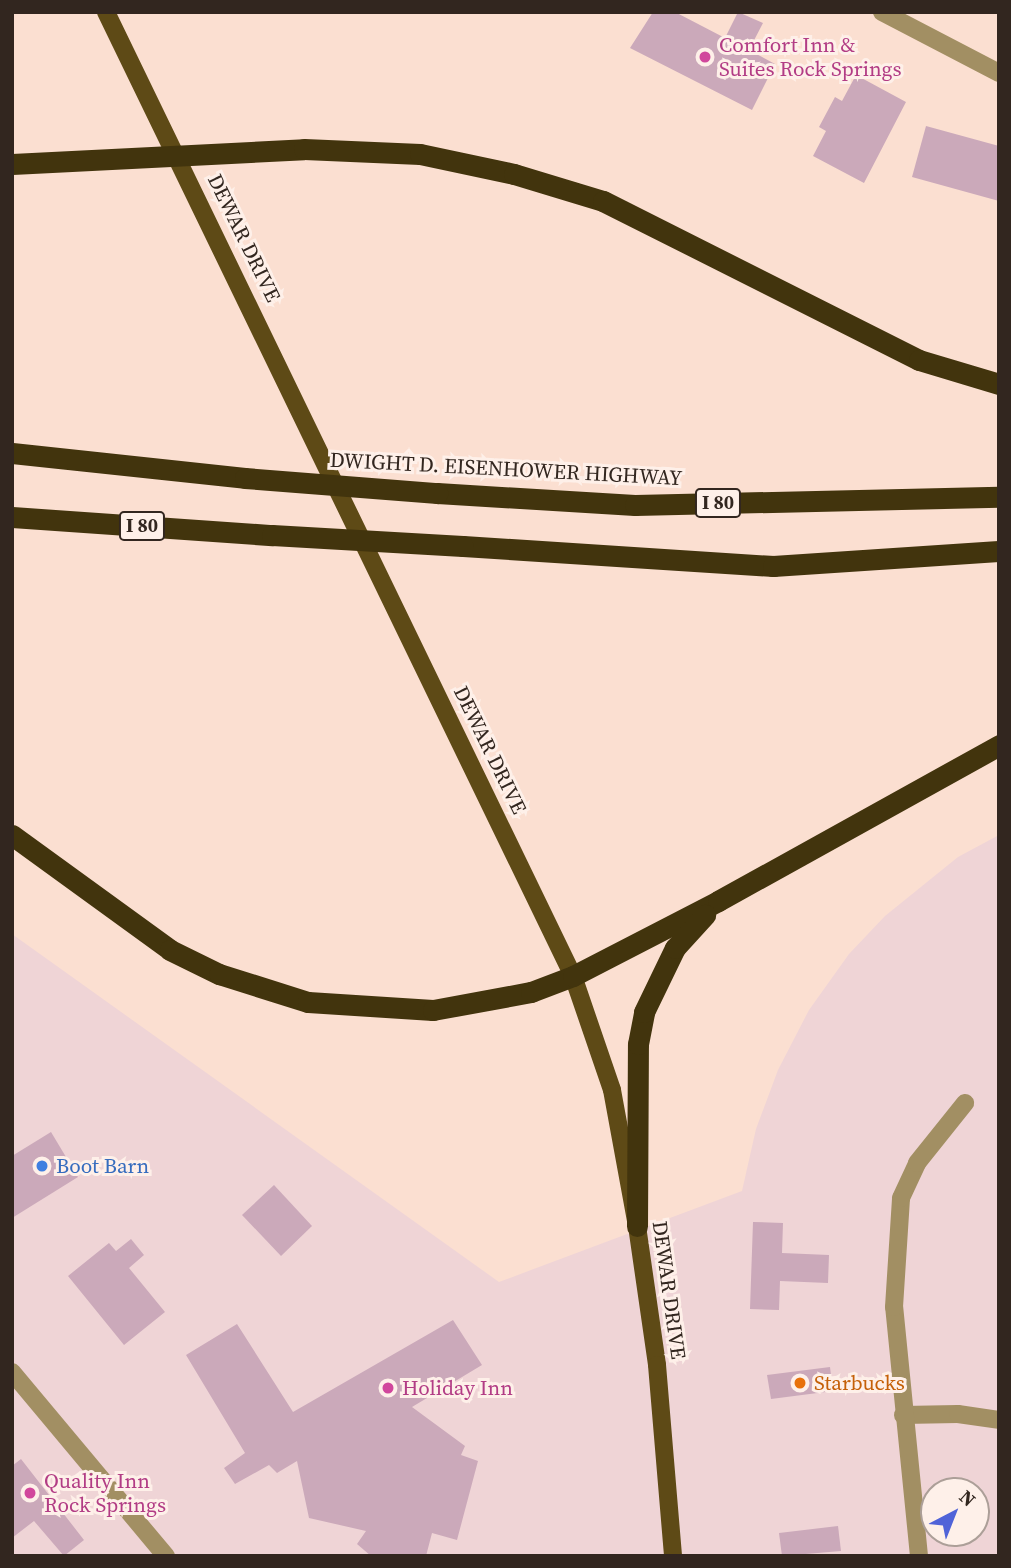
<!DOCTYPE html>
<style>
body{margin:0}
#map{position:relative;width:1011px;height:1568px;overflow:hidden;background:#fbdfd1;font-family:"Source Serif 4",serif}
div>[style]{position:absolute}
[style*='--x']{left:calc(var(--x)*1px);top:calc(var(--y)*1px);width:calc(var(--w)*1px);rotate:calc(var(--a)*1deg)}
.commercial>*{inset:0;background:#efd4d6}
.building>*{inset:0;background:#cba9ba}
.minor>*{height:18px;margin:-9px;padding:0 9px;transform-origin:9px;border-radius:9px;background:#a28f63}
.major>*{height:18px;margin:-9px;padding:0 9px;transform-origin:9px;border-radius:9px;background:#5e4a16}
.highway>*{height:21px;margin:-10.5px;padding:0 10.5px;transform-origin:10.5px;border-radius:10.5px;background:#42340d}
.highway-bridge>*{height:21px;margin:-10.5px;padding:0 10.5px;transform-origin:10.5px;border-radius:10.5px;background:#42340d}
.dots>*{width:19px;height:19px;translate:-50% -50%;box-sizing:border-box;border:4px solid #fef0e9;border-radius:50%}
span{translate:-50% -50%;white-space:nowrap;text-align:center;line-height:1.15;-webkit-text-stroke:6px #fef0e9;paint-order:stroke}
.shield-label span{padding:2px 5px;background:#fef0e9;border:2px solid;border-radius:5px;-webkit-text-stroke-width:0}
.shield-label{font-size:19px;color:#32261f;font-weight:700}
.hotel-label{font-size:21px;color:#b23c85}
.left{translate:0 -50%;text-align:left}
.street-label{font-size:21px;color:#32261f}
.shop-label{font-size:21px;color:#366cbe}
.food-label{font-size:21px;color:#c56008}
.frame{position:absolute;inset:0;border:14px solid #32261f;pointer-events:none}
.north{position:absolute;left:920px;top:1477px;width:70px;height:70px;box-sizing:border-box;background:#fef0e9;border:2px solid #ac9f98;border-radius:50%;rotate:42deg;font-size:19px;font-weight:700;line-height:28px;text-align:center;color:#32261f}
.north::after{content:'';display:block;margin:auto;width:24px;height:32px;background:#5063d8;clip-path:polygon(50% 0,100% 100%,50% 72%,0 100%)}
</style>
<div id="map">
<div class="commercial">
<div style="clip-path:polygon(evenodd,999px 835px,999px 1556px,12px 1556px,12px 934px,499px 1282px,742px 1191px,756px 1129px,778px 1070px,809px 1010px,849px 954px,885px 916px,958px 857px,999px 835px,934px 1491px,976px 1491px,976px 1533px,934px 1533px,934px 1491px)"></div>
</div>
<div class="building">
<div style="clip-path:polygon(653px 12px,675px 12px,725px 38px,738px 12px,763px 23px,749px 50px,775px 64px,752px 110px,630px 48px)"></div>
<div style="clip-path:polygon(856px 75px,906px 102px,864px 183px,813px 156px,826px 131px,819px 127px,835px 97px,842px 101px)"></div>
<div style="clip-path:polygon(926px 126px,999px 146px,999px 201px,912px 177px)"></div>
<div style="clip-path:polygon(51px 1132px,78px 1177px,12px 1218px,12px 1156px)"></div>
<div style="clip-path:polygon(274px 1185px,312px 1226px,281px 1256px,242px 1215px)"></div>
<div style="clip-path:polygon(753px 1222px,783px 1223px,782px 1253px,829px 1255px,828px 1283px,780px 1281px,779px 1310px,750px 1309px)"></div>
<div style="clip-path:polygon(131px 1239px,144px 1255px,129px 1268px,165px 1312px,124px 1345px,68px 1276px,109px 1243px,116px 1251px)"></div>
<div style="clip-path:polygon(453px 1320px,482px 1365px,412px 1407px,465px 1446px,461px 1455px,478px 1461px,457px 1540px,432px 1533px,426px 1556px,371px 1556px,357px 1544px,366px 1531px,309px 1518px,297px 1461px,277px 1473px,269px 1465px,235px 1484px,224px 1468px,245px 1453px,186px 1355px,237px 1324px,293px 1412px)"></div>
<div style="clip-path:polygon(830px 1367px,833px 1391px,771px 1399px,767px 1375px)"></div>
<div style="clip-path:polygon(21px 1459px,84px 1540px,64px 1556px,34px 1521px,12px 1538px,12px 1466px)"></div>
<div style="clip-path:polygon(838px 1526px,841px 1551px,782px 1556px,779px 1533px)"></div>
</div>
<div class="minor">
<div style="--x:882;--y:12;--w:132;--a:27.5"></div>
<div style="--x:12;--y:1372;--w:240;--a:50.1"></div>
<div style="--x:903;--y:1415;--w:55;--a:-1"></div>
<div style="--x:958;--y:1414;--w:41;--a:8.3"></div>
<div style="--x:919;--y:1556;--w:250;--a:-95.7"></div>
<div style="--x:894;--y:1307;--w:109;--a:-86.3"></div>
<div style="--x:901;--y:1198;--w:38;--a:-65"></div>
<div style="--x:917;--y:1163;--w:77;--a:-51.3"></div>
</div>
<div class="major">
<div style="--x:106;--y:12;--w:1071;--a:64.15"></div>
<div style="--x:573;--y:976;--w:120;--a:71.1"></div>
<div style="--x:612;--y:1090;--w:138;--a:79.6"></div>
<div style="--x:637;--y:1226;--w:140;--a:81.8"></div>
<div style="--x:657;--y:1365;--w:192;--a:85.2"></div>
</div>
<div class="highway">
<div style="--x:12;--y:164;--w:292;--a:-2.9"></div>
<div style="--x:304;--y:149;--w:116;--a:2.5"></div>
<div style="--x:420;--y:154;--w:96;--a:12"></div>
<div style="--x:514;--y:174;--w:93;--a:16.9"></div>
<div style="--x:603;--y:201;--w:354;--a:26.7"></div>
<div style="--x:919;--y:360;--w:84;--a:16.7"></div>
<div style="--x:12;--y:453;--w:234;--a:6.1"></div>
<div style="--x:437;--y:493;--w:198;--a:3.5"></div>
<div style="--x:635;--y:505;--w:364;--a:-1.3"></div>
<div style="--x:12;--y:517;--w:261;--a:4"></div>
<div style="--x:463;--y:546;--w:311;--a:3.7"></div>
<div style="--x:773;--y:566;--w:226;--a:-3.8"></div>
<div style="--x:12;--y:835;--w:195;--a:36"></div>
<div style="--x:170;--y:950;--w:55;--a:26.1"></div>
<div style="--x:219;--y:974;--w:93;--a:17.5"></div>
<div style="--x:308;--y:1002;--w:125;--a:3.7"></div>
<div style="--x:433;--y:1010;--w:100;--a:-10.4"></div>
<div style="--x:531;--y:992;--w:45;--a:-20.9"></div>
<div style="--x:573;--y:976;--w:163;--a:-27.3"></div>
<div style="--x:718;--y:901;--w:321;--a:-29"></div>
<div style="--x:637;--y:1226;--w:182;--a:-89.7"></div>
<div style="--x:638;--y:1044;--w:33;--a:-79"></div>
<div style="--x:644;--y:1012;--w:71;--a:-64.2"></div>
<div style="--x:675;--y:948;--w:45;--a:-47.7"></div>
</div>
<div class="highway-bridge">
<div style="--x:245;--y:478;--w:193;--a:4.5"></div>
<div style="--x:272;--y:535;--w:191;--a:3.3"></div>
</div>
<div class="dots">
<div style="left:705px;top:57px;background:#d1479c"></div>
<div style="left:42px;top:1166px;background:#3f7fe0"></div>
<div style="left:800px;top:1383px;background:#e8710a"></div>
<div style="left:388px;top:1388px;background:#d1479c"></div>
<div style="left:30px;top:1493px;background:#d1479c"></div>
</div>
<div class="shield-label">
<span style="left:718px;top:503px">I 80</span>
<span style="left:142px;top:526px">I 80</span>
</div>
<div class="hotel-label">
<span class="left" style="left:719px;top:57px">Comfort Inn &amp;<br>Suites Rock Springs</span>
<span class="left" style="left:402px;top:1388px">Holiday Inn</span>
<span class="left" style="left:44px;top:1493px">Quality Inn<br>Rock Springs</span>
</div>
<div class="street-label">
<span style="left:244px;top:238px;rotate:64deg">DEWAR DRIVE</span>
<span style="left:506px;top:469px;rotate:3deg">DWIGHT D. EISENHOWER HIGHWAY</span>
<span style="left:490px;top:750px;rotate:64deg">DEWAR DRIVE</span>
<span style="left:669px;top:1290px;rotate:82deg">DEWAR DRIVE</span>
</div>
<div class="shop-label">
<span class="left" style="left:56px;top:1166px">Boot Barn</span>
</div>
<div class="food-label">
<span class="left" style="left:814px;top:1383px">Starbucks</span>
</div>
<div class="frame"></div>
<div class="north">N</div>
</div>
